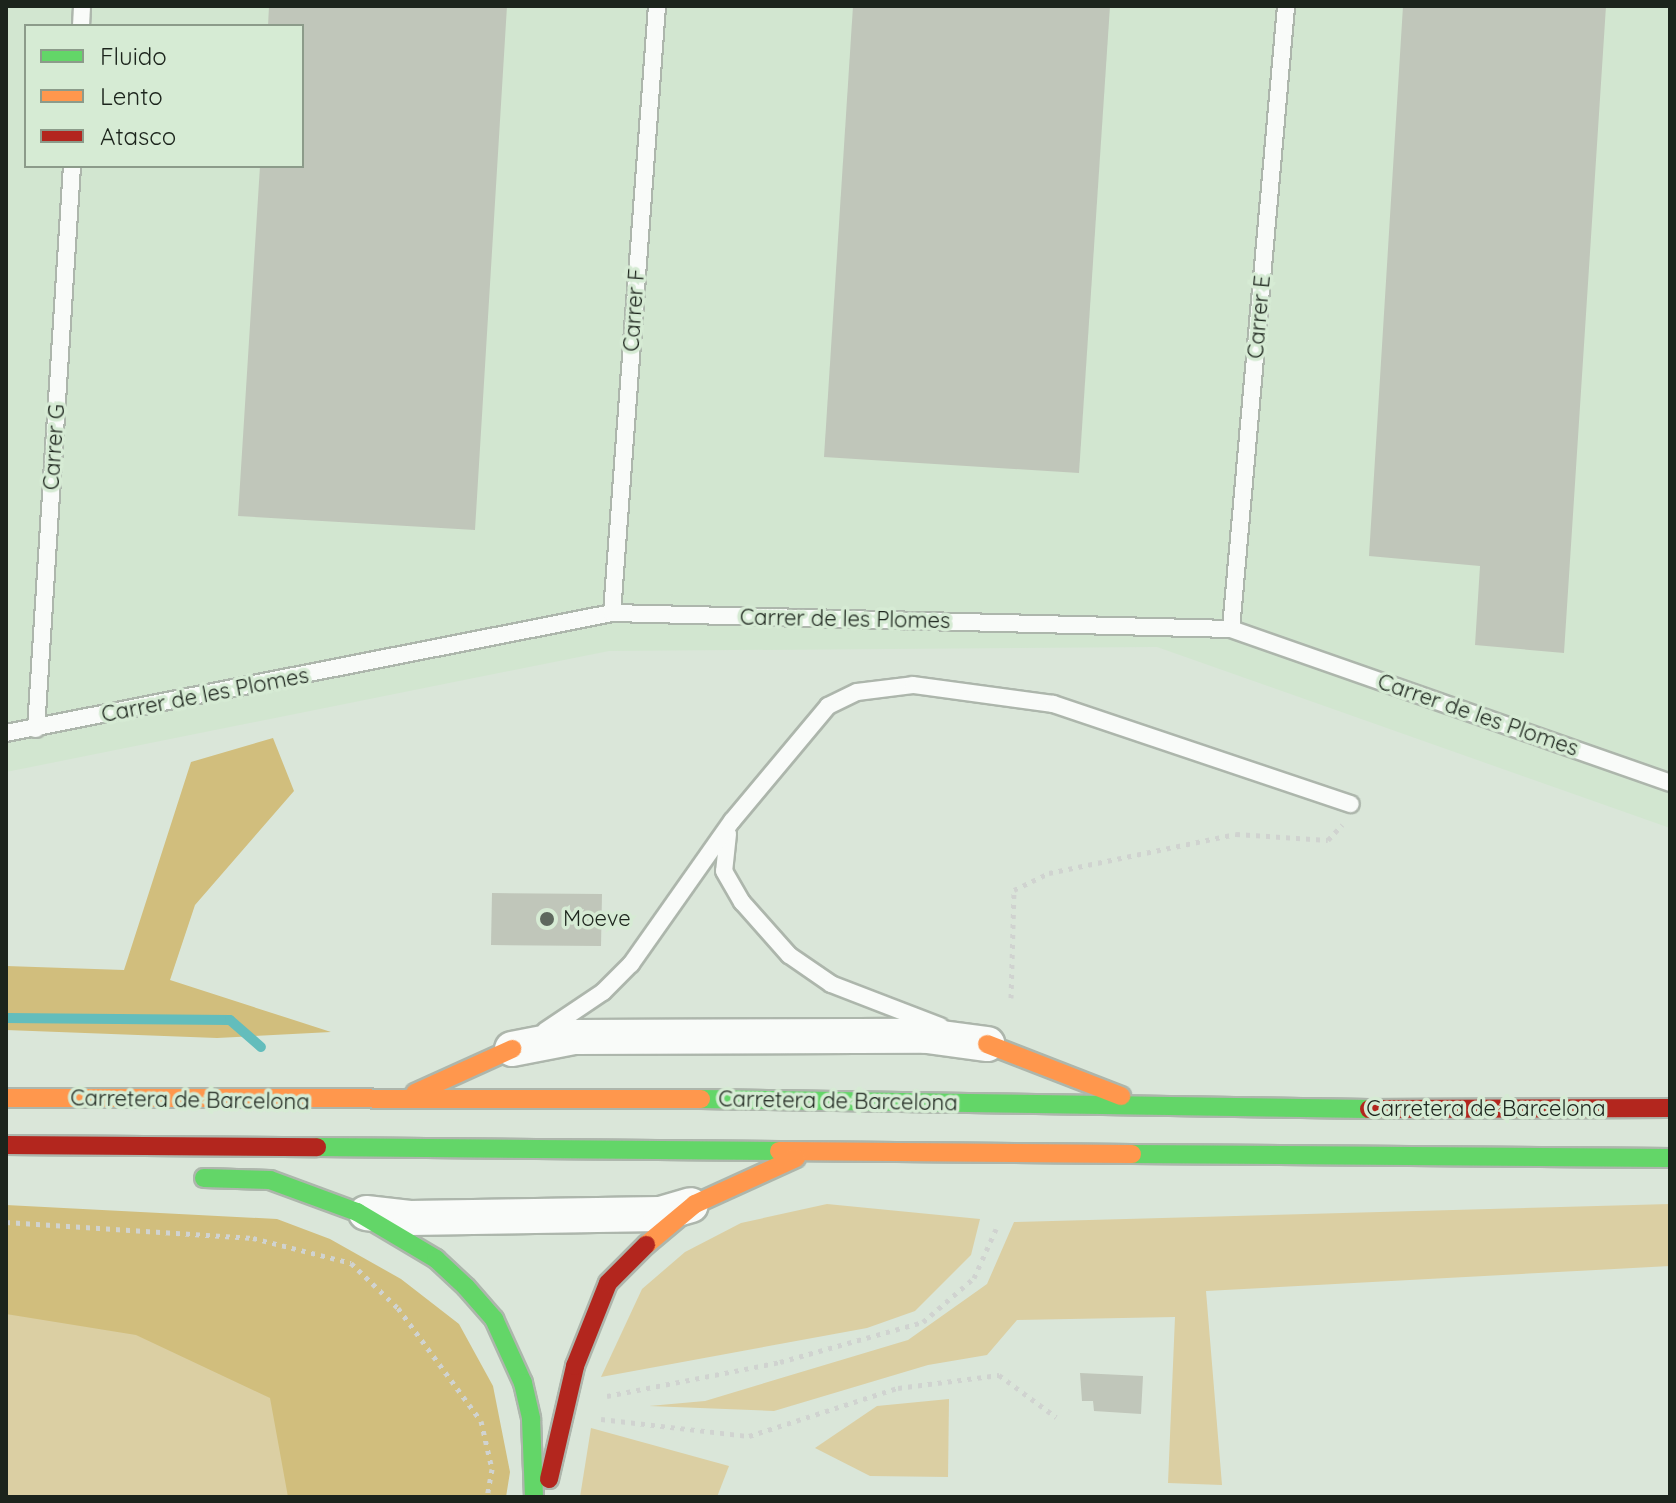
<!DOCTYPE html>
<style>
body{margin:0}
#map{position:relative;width:1676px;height:1503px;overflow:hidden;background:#dae6d9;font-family:Quicksand,sans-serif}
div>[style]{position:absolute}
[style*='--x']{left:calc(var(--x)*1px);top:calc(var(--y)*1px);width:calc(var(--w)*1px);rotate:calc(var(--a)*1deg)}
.built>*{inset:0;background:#d2e6d0}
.green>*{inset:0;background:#dbcfa3}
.forest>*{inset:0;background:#d1be7d}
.stream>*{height:10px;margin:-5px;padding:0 5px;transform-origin:5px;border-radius:5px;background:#63bdbc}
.building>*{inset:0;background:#c0c6ba}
.path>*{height:5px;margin-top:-2.5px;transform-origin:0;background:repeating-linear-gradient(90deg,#d0d3d0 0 4px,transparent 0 10px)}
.roads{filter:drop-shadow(2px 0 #adb6ac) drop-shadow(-2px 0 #adb6ac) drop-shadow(0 2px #adb6ac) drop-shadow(0 -2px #adb6ac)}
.lane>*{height:16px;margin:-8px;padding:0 8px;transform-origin:8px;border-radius:8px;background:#f9fbf9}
.street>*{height:34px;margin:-17px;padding:0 17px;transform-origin:17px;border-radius:17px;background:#f9fbf9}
.fast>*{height:18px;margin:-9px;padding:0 9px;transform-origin:9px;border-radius:9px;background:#63d668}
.slow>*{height:18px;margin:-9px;padding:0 9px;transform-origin:9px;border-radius:9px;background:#ff974d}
.jam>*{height:18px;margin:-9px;padding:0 9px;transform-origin:9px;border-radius:9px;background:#b3261e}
.dots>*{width:22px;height:22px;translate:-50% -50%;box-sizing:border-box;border:4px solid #d6ebd4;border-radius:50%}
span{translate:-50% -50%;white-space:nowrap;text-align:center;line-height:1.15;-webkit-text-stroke:7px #d6ebd4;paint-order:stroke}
.street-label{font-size:22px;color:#1c241c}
.poi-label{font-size:22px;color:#1c241c}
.left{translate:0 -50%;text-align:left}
.frame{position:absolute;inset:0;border:8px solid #1c241c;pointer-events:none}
.legend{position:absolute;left:24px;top:24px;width:280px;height:144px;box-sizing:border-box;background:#d6ebd4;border:2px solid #8c9b8a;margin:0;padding:10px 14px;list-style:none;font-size:24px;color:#1c241c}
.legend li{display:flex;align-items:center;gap:16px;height:40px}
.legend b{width:40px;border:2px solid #8c9b8a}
</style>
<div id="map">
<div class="built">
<div style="clip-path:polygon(evenodd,6px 6px,1670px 6px,1670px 828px,1157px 647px,609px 651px,6px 772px,6px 6px,26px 26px,302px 26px,302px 166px,26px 166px,26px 26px)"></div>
</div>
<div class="green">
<div style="clip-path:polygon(827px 1204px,980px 1219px,971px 1255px,915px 1311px,867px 1328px,601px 1377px,642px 1289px,685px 1252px,741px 1223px)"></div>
<div style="clip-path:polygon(1670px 1204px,1670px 1266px,1206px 1291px,1222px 1485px,1168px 1483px,1175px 1317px,1017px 1320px,987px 1355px,928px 1365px,774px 1411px,649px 1406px,705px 1401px,908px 1340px,987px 1284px,1014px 1222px)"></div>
<div style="clip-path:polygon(6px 1290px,221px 1312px,364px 1497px,6px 1497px)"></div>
<div style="clip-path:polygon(949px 1399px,948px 1477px,870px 1476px,815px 1448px,877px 1406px)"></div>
<div style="clip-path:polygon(591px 1428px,729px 1466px,717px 1497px,580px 1497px)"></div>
</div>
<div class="forest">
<div style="clip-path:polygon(273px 738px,294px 791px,195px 905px,170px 980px,331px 1032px,217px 1038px,6px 1030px,6px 966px,124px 970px,191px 762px)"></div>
<div style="clip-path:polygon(6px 1205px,277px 1219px,330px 1239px,401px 1279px,459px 1324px,493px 1386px,510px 1472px,506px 1497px,288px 1497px,270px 1398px,136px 1335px,6px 1314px)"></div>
</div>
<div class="stream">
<div style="--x:6;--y:1018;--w:224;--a:0.5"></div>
<div style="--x:230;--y:1020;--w:41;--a:41.1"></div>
</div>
<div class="building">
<div style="clip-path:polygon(269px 6px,507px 6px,475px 530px,238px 516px,260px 166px,302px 166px,302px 26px,268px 26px)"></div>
<div style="clip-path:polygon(853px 6px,1110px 6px,1079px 473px,824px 457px)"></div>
<div style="clip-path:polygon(1403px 6px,1606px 6px,1564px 653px,1475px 645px,1480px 566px,1369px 556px)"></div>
<div style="clip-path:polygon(492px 893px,602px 894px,601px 946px,491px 945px)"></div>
<div style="clip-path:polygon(1080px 1373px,1143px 1376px,1141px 1414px,1094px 1411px,1093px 1401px,1082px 1401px)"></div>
</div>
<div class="path">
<div style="--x:1011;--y:998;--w:108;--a:-88.4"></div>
<div style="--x:1014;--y:890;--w:39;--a:-26"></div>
<div style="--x:1049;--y:873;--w:191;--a:-11.8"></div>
<div style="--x:1236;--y:834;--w:92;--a:3.7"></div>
<div style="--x:1328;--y:840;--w:21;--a:-47"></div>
<div style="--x:6;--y:1222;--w:248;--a:3.7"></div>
<div style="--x:253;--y:1238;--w:101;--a:14.3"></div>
<div style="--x:351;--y:1263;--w:65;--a:43.8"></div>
<div style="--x:398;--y:1308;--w:140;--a:53.7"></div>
<div style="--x:481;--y:1421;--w:49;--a:77.1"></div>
<div style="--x:492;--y:1469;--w:28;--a:100"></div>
<div style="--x:607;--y:1396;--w:176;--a:-11.1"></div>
<div style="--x:780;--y:1362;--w:148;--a:-15.6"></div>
<div style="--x:923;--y:1322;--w:67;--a:-40.8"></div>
<div style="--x:974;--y:1278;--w:54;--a:-65.8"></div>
<div style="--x:601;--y:1419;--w:149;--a:6.6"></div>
<div style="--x:749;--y:1436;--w:157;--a:-17.9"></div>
<div style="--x:898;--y:1388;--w:102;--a:-7.3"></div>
<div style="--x:999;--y:1375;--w:71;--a:36.4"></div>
</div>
<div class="roads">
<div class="lane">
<div style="--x:81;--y:26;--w:20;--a:-87"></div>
<div style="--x:612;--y:613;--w:609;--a:-85.76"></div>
<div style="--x:1231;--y:629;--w:625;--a:-84.95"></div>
<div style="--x:36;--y:729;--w:564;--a:-86.34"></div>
<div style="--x:6;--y:733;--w:618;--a:-11.2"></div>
<div style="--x:612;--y:613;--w:619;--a:1.48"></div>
<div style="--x:1231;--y:629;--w:465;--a:19.3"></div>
<div style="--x:728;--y:834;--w:37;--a:96"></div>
<div style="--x:724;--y:871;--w:36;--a:60"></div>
<div style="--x:742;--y:902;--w:71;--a:48.4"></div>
<div style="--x:789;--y:955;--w:51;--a:34.6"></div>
<div style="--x:831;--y:984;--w:117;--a:21.1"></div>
<div style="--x:545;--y:1031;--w:70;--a:-33.9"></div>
<div style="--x:603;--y:992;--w:40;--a:-45"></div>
<div style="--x:631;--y:964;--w:175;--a:-54.8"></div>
<div style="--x:732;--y:821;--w:150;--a:-50.1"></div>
<div style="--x:828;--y:706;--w:32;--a:-26"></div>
<div style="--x:857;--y:692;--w:56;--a:-7.1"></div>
<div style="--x:913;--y:685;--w:141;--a:7.7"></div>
<div style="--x:1053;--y:704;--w:314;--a:18.6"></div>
</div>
<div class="street">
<div style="--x:512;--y:1049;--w:63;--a:-11"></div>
<div style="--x:574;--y:1037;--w:353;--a:-0.2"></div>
<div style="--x:927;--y:1036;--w:61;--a:7.6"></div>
<div style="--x:366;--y:1213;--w:44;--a:6.5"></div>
<div style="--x:410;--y:1218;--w:250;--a:-0.9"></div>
<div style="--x:660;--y:1214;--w:32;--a:-16"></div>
</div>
<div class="fast">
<div style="--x:701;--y:1099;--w:668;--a:0.86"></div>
<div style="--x:317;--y:1147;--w:462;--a:0.5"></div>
<div style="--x:1132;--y:1154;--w:538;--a:0.43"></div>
<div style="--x:204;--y:1178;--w:66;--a:1.7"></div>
<div style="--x:270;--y:1180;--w:93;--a:20.2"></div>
<div style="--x:357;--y:1212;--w:92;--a:30.7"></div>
<div style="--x:436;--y:1259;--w:41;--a:43"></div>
<div style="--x:466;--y:1287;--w:43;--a:48.8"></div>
<div style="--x:494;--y:1319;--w:70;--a:65.6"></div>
<div style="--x:523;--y:1383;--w:37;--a:77"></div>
<div style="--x:531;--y:1419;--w:78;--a:87.8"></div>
</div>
<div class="slow">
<div style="--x:987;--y:1044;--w:144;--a:21.2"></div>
<div style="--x:415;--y:1093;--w:107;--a:-24.4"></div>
<div style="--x:6;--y:1098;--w:695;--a:0.08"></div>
<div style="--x:779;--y:1151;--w:353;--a:0.5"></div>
<div style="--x:646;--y:1245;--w:64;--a:-39.9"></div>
<div style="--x:695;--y:1204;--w:111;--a:-24.5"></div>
</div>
<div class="jam">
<div style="--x:1369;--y:1109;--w:301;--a:-0.2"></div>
<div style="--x:6;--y:1145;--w:311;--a:0.4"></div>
<div style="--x:549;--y:1479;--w:116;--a:-77"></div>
<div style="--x:575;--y:1366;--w:89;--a:-68.3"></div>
<div style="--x:608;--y:1283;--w:54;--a:-45"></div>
</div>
</div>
<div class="dots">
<div style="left:547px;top:919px;background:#5e685e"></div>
</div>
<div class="street-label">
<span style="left:634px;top:310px;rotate:-86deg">Carrer F</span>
<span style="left:1259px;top:317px;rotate:-85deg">Carrer E</span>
<span style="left:54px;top:447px;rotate:-86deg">Carrer G</span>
<span style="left:845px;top:619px;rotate:1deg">Carrer de les Plomes</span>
<span style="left:205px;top:695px;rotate:-11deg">Carrer de les Plomes</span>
<span style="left:1478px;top:715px;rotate:19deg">Carrer de les Plomes</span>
<span style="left:190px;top:1100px;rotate:1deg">Carretera de Barcelona</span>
<span style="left:838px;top:1101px;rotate:1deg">Carretera de Barcelona</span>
<span style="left:1486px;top:1109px">Carretera de Barcelona</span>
</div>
<div class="poi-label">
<span class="left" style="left:563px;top:919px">Moeve</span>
</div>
<div class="frame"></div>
<ul class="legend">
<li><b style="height:10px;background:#63d668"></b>Fluido</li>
<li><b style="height:10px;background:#ff974d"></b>Lento</li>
<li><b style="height:10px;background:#b3261e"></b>Atasco</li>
</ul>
</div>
